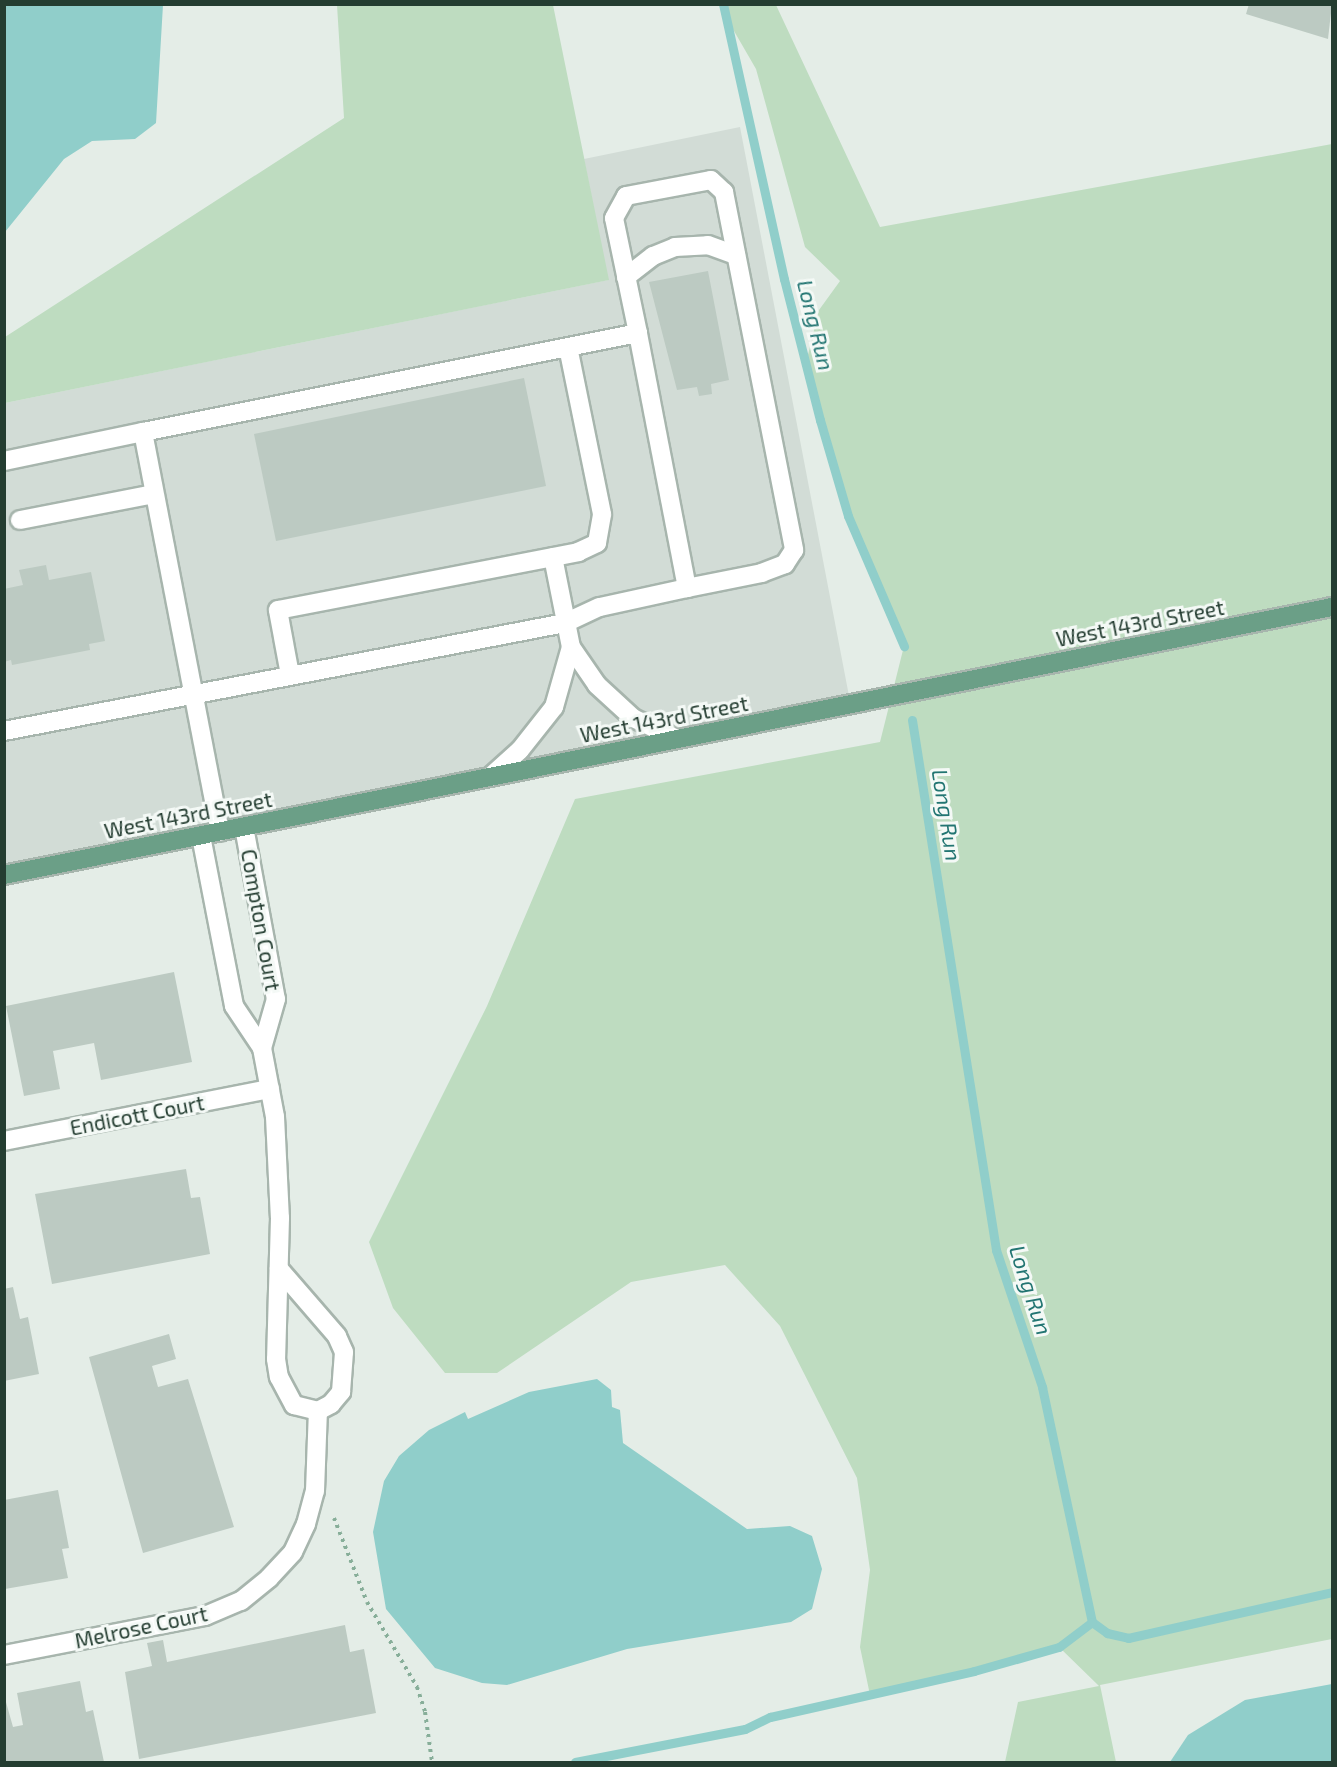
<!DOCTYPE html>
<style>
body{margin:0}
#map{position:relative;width:1337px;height:1767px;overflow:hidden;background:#e4ede7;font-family:"Exo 2",sans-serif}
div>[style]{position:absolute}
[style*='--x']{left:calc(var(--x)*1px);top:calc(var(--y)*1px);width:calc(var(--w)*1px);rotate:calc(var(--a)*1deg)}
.built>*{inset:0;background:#d2dcd6}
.green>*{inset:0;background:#bedcc0}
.water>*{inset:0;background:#90ceca}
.stream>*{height:9px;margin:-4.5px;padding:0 4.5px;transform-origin:4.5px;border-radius:4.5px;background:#90ceca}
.building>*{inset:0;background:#bccac2}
.path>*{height:4px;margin-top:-2px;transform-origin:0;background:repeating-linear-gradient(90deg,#87ae99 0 3px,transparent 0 7.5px)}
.roads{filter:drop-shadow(2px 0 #a7b5ad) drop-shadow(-2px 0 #a7b5ad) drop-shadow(0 2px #a7b5ad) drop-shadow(0 -2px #a7b5ad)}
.minor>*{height:18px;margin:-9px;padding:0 9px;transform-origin:9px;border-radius:9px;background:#fff}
.major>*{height:18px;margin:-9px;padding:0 9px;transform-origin:9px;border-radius:9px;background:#6b9f87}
span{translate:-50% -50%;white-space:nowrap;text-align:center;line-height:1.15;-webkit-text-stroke:6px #f4f9f6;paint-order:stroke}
.street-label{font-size:21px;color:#243d31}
.water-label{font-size:22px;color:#227572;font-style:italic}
.frame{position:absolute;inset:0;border:6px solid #243d31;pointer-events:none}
</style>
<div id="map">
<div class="built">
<div style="clip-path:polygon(740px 127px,849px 696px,5px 865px,5px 403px,608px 280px,584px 159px)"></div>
</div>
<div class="green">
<div style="clip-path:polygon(337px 5px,553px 5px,609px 280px,5px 403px,5px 337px,344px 118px)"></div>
<div style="clip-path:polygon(719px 5px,776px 5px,880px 227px,1332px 144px,1332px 1639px,1100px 1685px,1116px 1762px,1005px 1762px,1018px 1702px,1099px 1686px,1059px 1647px,870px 1695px,860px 1647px,870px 1570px,857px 1478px,780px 1326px,725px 1265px,631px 1282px,497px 1373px,445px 1373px,393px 1308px,369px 1242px,487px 1006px,575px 799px,880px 742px,904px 646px,848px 516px,806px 363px,819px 310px,840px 281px,805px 247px,756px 69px)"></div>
</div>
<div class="water">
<div style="clip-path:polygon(5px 4px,163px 5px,156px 123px,135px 139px,92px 141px,64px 159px,5px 232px)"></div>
<div style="clip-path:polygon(597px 1379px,611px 1390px,612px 1407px,620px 1410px,623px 1443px,747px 1529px,790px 1526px,812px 1536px,822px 1569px,812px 1609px,791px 1622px,627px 1649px,507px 1685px,482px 1683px,435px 1668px,386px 1609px,373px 1532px,384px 1481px,399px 1456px,429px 1430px,465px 1412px,468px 1419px,529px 1392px)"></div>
<div style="clip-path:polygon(1332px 1684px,1332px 1762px,1170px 1762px,1188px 1735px,1245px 1700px)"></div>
</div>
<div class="stream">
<div style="--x:723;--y:4;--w:282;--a:77.5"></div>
<div style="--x:784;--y:279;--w:146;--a:75.7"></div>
<div style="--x:820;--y:420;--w:100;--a:73.7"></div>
<div style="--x:848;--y:516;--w:142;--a:66.7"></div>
<div style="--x:912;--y:720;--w:537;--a:80.99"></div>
<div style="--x:996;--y:1250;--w:145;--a:71.4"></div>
<div style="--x:1042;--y:1387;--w:240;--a:78"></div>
<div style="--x:1092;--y:1622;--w:19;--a:36"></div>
<div style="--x:1107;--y:1633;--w:22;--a:13"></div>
<div style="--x:1128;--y:1638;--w:209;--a:-12.7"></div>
<div style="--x:575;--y:1762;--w:173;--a:-11"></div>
<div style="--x:745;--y:1729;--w:28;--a:-26"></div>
<div style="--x:770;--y:1717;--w:209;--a:-12.7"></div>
<div style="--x:974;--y:1671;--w:88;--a:-15.8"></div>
<div style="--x:1059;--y:1647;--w:41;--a:-37.1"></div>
</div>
<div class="building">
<div style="clip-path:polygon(1249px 4px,1332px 4px,1328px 39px,1246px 14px)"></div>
<div style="clip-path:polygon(708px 271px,729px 380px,711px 384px,712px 394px,699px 396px,697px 387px,677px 390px,649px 282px)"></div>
<div style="clip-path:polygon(524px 378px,546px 486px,276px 541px,254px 434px)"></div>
<div style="clip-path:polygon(46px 565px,49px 580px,91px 572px,105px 641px,89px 644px,90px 650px,12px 665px,11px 660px,4px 662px,4px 589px,23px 585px,19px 570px)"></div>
<div style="clip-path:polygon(174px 972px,192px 1062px,101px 1080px,94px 1043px,53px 1051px,60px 1089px,24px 1096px,6px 1006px)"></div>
<div style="clip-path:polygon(186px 1169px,191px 1198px,200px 1197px,210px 1254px,52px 1284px,35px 1194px)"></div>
<div style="clip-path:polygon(13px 1287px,20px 1319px,28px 1317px,39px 1374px,4px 1381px,4px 1289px)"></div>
<div style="clip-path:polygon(169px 1334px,176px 1359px,152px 1366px,158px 1387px,188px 1379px,234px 1527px,143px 1553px,89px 1357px)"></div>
<div style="clip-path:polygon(58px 1490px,69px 1548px,62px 1549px,68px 1578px,5px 1589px,4px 1500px)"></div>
<div style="clip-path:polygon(345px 1625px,350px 1652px,364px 1649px,376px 1713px,139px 1759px,125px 1672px,152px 1666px,147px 1643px,163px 1640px,167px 1662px)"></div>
<div style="clip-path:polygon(80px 1681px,86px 1712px,93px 1710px,104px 1762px,4px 1762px,4px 1695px,13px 1727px,23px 1725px,17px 1693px)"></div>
</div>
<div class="path">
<div style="--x:334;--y:1518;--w:90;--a:68.6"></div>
<div style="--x:367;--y:1602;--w:99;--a:59.5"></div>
<div style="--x:417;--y:1687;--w:26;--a:72"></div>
<div style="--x:425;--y:1712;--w:50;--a:82"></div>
</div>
<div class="roads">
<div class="minor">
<div style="--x:626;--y:277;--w:34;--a:-38"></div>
<div style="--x:653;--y:256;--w:24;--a:-22"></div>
<div style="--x:675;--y:247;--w:33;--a:-3"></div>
<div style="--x:708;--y:245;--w:30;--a:20"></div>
<div style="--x:638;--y:333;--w:117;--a:-101.8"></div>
<div style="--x:614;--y:218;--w:25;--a:-61"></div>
<div style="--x:626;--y:196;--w:86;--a:-10.7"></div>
<div style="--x:711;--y:180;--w:18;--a:43"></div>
<div style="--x:724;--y:192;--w:365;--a:78.9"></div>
<div style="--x:794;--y:550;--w:17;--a:123"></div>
<div style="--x:785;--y:564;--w:25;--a:159"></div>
<div style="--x:762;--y:573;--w:76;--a:168.7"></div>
<div style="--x:4;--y:461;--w:142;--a:-11.8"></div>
<div style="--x:143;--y:432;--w:407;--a:79.1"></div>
<div style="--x:20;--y:520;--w:136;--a:-11"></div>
<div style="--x:553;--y:557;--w:92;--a:78.7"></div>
<div style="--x:571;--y:647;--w:46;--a:55.6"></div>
<div style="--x:597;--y:685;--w:49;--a:42.5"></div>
<div style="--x:633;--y:718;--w:49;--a:25.5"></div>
<div style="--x:290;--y:675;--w:66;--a:-100.5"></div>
<div style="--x:278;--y:610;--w:306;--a:-10.9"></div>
<div style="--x:578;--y:552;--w:21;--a:-25"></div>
<div style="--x:597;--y:543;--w:29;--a:-80"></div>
<div style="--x:602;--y:514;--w:170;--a:-101.5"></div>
<div style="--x:4;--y:731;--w:571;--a:-10.9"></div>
<div style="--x:565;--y:623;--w:38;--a:-25"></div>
<div style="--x:600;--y:607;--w:89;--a:-12.3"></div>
<div style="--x:687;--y:588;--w:260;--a:-100.9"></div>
<div style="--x:638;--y:333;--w:505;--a:168.69"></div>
<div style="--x:490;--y:777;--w:40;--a:-42"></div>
<div style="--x:520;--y:750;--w:55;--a:-51.7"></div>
<div style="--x:554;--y:707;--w:62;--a:-74.2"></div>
<div style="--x:244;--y:827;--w:175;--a:79.5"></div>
<div style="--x:276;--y:999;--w:51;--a:105.9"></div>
<div style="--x:201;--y:836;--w:173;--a:79"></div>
<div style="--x:234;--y:1006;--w:50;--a:56.3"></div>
<div style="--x:262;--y:1048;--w:70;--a:79.3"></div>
<div style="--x:275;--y:1117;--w:101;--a:87.2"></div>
<div style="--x:280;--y:1218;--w:141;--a:91.6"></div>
<div style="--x:276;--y:1359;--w:18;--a:81"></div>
<div style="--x:279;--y:1377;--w:32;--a:62"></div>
<div style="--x:294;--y:1405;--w:25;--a:14"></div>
<div style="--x:318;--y:1411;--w:15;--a:-28"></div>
<div style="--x:331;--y:1404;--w:16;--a:-50"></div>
<div style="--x:341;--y:1392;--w:40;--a:-85.7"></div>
<div style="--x:344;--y:1352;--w:17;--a:-114"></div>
<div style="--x:337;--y:1336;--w:89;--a:-130.9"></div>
<div style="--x:4;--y:1141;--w:271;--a:-11.1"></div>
<div style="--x:4;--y:1655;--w:205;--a:-11"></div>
<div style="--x:205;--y:1616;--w:39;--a:-23"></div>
<div style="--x:241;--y:1601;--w:36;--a:-39"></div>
<div style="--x:269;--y:1578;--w:35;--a:-47"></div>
<div style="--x:293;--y:1552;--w:31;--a:-65"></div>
<div style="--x:306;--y:1524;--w:34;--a:-75"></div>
<div style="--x:315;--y:1491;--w:80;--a:-87.9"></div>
</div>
<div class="major">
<div style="--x:4;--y:875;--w:1355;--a:-11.41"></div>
</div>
</div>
<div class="street-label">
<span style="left:1140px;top:623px;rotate:-11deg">West 143rd Street</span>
<span style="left:664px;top:719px;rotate:-11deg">West 143rd Street</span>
<span style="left:188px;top:815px;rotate:-11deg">West 143rd Street</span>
<span style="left:261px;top:920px;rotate:80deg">Compton Court</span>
<span style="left:137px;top:1115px;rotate:-11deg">Endicott Court</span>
<span style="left:141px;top:1627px;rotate:-12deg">Melrose Court</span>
</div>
<div class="water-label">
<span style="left:816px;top:325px;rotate:76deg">Long Run</span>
<span style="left:947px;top:815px;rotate:81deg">Long Run</span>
<span style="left:1031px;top:1290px;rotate:72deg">Long Run</span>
</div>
<div class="frame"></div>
</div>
